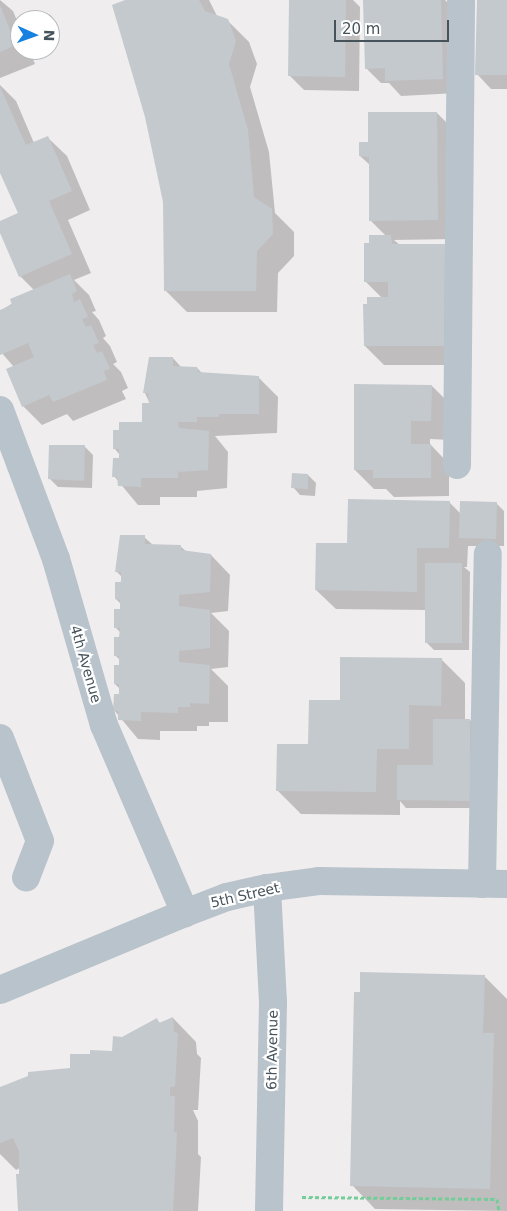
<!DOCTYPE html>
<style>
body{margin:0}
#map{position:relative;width:507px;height:1211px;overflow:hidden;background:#f0edee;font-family:"DejaVu Sans",sans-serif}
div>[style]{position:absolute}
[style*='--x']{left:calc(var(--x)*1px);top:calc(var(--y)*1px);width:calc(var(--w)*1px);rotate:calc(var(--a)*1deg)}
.shadow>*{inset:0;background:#0003}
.building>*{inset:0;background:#c4c9cd}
.path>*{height:3px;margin-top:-1.5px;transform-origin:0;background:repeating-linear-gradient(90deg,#73cd99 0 4px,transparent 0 6.5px)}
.minor>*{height:28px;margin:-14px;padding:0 14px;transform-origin:14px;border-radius:14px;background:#b9c3cb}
span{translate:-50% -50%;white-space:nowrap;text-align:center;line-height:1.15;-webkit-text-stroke:4.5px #fff;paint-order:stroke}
.street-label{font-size:14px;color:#46535b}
.north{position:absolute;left:10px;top:10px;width:50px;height:50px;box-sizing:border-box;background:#fff;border:1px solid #b5babd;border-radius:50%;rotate:92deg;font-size:14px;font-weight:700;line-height:20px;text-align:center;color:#46535b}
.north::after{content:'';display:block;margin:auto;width:18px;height:22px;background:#1880e0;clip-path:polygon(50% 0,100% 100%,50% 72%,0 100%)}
.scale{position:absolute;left:334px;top:20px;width:115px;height:22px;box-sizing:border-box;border:2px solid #46535b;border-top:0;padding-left:6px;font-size:15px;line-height:18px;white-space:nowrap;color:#46535b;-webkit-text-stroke:4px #fff;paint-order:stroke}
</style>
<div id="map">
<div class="shadow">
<div style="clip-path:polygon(0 0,13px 11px,20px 28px,20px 50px,29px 50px,35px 64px,0 78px)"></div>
<div style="clip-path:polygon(129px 0,209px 0,217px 16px,227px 20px,249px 42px,257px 64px,250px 87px,269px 152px,275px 213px,294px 232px,294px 256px,278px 273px,277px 312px,187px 312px,165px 290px,165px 202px)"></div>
<div style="clip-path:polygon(290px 0,353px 0,360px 7px,359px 91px,304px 90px,289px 75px)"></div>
<div style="clip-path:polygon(364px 0,445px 0,455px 10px,458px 93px,401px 96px,389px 83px,381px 83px,366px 68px)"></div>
<div style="clip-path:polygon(479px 0,507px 0,507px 89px,491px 89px,477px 74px)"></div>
<div style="clip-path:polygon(0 85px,16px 101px,34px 143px,47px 137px,67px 156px,90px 210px,68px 220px,91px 273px,74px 280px,89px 295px,96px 311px,92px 312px,99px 320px,106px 336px,103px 338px,110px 346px,117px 362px,113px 364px,121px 372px,128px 388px,122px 391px,126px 399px,73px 421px,67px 414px,42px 425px,23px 406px,14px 367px,0 351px,0 311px,34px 290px,20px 276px,0 230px,0 222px,19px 214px,0 170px)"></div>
<div style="clip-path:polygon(437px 113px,456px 132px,456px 239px,394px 240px,400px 245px,444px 245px,463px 265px,463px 365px,384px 365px,365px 346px,368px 306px,383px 299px,365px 281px,370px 244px,386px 236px,370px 220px,370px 165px,360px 156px,369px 143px)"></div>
<div style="clip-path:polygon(173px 358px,182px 368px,197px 368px,203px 374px,259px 378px,278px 397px,277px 433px,215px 436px,228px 452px,227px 488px,197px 491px,197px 497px,160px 497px,160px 505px,138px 505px,114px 476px,120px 455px,114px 448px,144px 423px,150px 404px,145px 393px)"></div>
<div style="clip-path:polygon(432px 386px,451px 405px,450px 440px,430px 439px,430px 444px,449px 464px,449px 496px,394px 497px,386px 489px,374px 489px,355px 470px)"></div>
<div style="clip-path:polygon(85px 447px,93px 455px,92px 488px,58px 487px,50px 479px)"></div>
<div style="clip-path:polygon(308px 475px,316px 483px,315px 496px,300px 495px,293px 487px)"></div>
<div style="clip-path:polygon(449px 502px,461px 514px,496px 503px,504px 511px,504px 546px,468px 546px,467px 567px,464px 567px,470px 572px,469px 650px,434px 650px,426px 642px,426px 610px,336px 609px,316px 590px,348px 544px)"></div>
<div style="clip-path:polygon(144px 537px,153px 545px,180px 546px,187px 552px,211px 555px,230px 575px,228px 611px,211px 613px,229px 631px,228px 667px,211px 669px,228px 686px,228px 722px,209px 722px,209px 726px,197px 726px,197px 731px,160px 731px,160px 740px,138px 739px,114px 710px,120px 695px,120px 689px,115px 684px,121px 661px,115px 655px,121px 633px,115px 627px,121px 610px,121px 604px,116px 599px,122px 577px,116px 571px)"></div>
<div style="clip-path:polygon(441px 659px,465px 683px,465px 720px,470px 720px,478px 728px,477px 808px,406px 808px,400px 801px,400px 815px,301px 814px,277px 790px,341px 702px)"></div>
<div style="clip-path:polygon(484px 976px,507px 999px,507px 1211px,375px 1209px,352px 1185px)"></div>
<div style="clip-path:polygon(173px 1018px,196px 1042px,197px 1054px,201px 1058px,198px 1110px,193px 1110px,198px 1121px,198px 1154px,201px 1157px,198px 1211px,18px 1211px,20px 1168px,16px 1170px,0 1154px,0 1090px,71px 1070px,91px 1055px,113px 1052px,122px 1038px,157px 1020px,161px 1024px)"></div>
</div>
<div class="building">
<div style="clip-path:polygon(125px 0,199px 0,205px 11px,228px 19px,236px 41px,229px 64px,248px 130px,254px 197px,272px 209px,273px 234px,257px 251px,256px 291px,164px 291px,163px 202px,145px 117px,112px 5px)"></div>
<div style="clip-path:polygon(289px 0,346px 0,345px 77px,288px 76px)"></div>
<div style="clip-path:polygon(363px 0,441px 0,443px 79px,385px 81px,385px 68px,365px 69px)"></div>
<div style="clip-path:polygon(477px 0,507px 0,507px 75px,475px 75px)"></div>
<div style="clip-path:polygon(0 5px,16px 45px,0 52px)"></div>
<div style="clip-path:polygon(0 87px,26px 145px,48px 136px,72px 191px,49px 201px,72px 254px,19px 277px,0 233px,0 221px,18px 213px,0 173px)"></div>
<div style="clip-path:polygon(368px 112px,437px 112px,438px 220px,369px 221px,369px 157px,359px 156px,359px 142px,368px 142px)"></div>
<div style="clip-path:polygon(369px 235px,391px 235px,392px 244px,445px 244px,444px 346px,364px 346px,363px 304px,367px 304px,367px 297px,388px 297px,388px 282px,364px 282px,364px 243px,369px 243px)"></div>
<div style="clip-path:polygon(70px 274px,77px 291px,72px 294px,74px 302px,80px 299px,88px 317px,82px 319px,86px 327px,91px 325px,99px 343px,93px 345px,97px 353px,102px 351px,110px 369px,104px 371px,107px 380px,53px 402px,49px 395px,22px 407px,6px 369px,34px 357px,28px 343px,0 355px,0 310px,12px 305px,10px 299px)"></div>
<div style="clip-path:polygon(149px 357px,173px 357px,173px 366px,197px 367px,198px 372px,259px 376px,259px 414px,219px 414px,219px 417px,197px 417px,197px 422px,178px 422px,179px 428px,209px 431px,208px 470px,178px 472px,178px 478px,141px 478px,141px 487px,118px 486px,117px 477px,112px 477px,113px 458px,119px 458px,119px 449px,113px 449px,113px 430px,119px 430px,119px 422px,142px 422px,142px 403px,149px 403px,148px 393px,143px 393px)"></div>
<div style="clip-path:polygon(354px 384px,432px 385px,431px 421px,411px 421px,411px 444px,431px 444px,431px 478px,373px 478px,373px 470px,354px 470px)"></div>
<div style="clip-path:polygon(49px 445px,85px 445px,84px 481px,48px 479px)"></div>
<div style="clip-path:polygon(292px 473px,308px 474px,308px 489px,291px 488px)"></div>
<div style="clip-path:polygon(348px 499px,450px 501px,449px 548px,417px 548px,417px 592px,315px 590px,316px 543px,347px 543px)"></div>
<div style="clip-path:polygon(460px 501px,497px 502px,496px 539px,459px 538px)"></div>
<div style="clip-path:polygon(120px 535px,145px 535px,145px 544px,181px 545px,181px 550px,211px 554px,210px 592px,179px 595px,179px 606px,210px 610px,210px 648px,179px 651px,179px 662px,210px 665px,209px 704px,190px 703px,190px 707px,178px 707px,178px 713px,141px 712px,141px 721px,118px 720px,118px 711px,113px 711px,114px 694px,119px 694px,119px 684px,114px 684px,114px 665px,119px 665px,119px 656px,114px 656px,114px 637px,119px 637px,120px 628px,114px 628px,114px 609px,120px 609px,120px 600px,115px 599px,115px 582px,121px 582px,121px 572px,115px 572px)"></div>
<div style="clip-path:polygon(425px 563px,462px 563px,462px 643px,425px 643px)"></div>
<div style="clip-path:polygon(340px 657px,442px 658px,441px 706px,409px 705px,409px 749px,377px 749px,376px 792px,276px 791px,277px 744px,308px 744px,309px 700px,340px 700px)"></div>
<div style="clip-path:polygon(433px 719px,470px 719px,470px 801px,397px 800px,397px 765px,433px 765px)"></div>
<div style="clip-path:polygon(360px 972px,485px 975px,483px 1033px,494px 1033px,490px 1189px,350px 1186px,354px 992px,360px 992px)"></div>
<div style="clip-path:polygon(173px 1017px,174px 1032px,178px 1033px,175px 1086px,170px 1087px,170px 1096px,175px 1096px,174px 1132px,177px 1133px,173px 1211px,18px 1211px,16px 1174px,19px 1174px,19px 1151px,13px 1138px,0 1143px,0 1087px,28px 1076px,28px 1072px,70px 1068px,70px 1054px,90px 1054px,90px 1050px,112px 1051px,113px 1036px,122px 1037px,157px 1018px,159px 1023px)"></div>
</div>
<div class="path">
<div style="--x:302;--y:1197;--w:195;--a:0.6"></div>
<div style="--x:497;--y:1199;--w:12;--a:81"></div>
</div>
<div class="minor">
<div style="--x:0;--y:410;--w:159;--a:69.4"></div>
<div style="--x:56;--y:559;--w:173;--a:73.9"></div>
<div style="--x:104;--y:725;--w:205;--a:66.7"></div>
<div style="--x:457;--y:465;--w:465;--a:-89.5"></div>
<div style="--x:0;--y:738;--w:110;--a:68.8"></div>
<div style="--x:40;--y:841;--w:39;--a:111"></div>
<div style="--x:482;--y:884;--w:330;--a:-89"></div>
<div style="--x:267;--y:888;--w:114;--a:87"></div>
<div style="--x:273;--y:1002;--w:209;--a:91.1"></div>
<div style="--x:0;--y:990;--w:200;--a:-22.6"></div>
<div style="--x:185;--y:913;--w:45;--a:-20.9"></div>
<div style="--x:227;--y:897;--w:41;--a:-12.7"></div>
<div style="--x:267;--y:888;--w:52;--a:-7.7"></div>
<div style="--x:319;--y:881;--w:188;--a:0.9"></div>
</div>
<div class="street-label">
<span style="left:86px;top:664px;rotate:74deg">4th Avenue</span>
<span style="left:245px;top:895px;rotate:-13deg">5th Street</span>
<span style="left:272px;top:1050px;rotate:-89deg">6th Avenue</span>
</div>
<div class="north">N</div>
<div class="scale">20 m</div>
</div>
